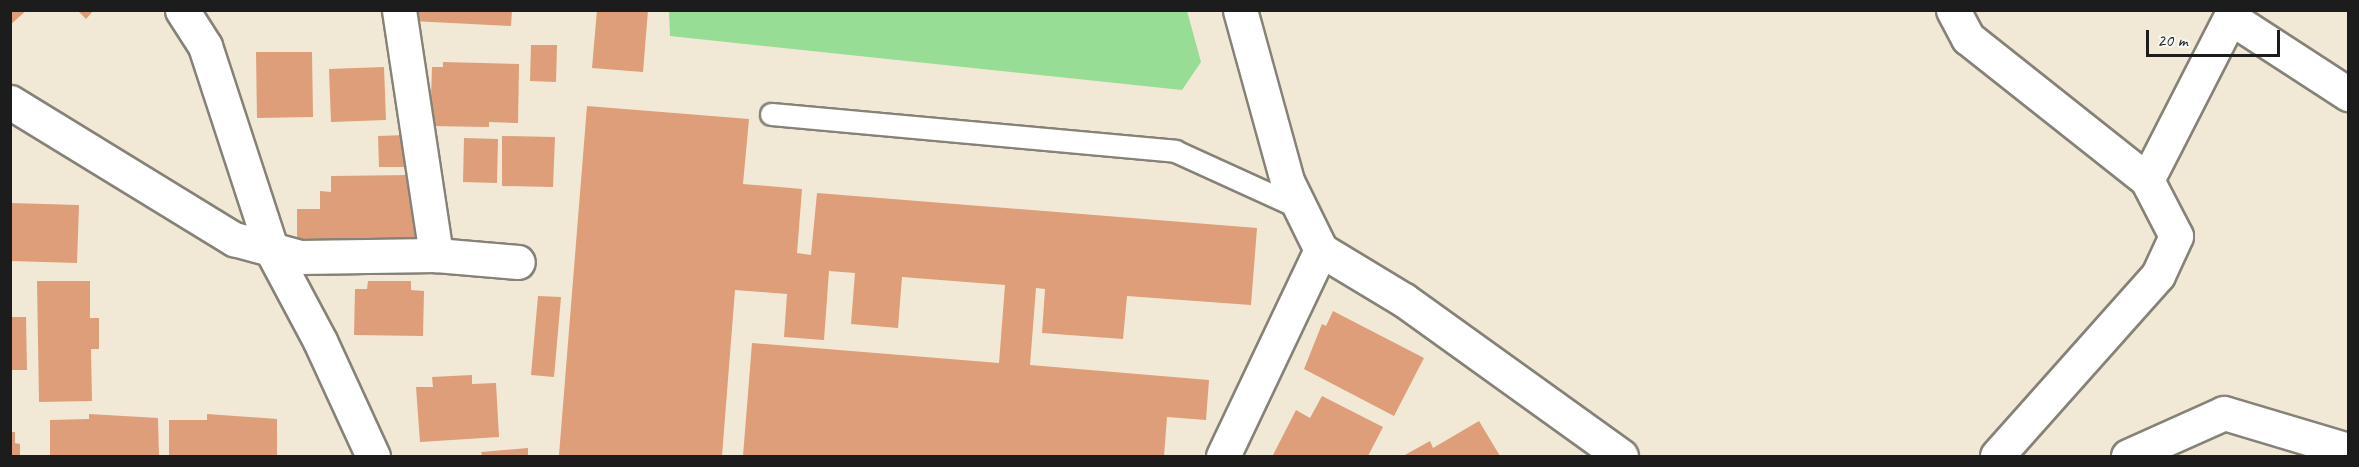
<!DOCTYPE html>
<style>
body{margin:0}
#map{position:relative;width:2359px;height:467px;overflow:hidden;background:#f1e9d5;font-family:Caveat,sans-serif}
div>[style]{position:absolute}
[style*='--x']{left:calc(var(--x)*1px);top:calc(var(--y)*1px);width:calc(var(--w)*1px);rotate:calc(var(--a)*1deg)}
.green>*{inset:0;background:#98dd95}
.building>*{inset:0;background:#dd9e79}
.roads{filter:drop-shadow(2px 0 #868278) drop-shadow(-2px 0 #868278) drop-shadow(0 2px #868278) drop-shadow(0 -2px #868278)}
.service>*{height:21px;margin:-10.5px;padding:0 10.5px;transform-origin:10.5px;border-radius:10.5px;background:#fff}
.minor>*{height:33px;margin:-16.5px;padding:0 16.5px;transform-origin:16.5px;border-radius:16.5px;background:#fff}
.tertiary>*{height:33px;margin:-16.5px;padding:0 16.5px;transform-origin:16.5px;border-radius:16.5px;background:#fff}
span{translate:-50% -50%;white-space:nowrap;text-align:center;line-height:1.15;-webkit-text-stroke:4.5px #f6f6f2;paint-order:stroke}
.frame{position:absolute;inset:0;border:12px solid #1c1c1c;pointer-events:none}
.scale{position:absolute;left:2146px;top:30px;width:134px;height:27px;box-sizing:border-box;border:3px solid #1c1c1c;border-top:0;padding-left:8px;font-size:18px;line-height:21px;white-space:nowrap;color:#1c1c1c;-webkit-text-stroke:4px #f6f6f2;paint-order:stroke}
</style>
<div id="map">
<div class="green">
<div style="clip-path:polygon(669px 11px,1187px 11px,1201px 62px,1182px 90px,670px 36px)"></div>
</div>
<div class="building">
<div style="clip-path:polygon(10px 10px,27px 10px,10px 25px)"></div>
<div style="clip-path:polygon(77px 10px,94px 10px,86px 19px)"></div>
<div style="clip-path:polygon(412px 10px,512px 10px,511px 26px,412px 21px)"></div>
<div style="clip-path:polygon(597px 10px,648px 10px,643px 72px,592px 68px)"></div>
<div style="clip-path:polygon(531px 45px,557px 45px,556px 82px,530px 81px)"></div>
<div style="clip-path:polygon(256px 52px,312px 52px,313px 117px,257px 118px)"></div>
<div style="clip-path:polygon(443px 62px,519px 64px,518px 123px,489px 122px,489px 127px,430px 126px,432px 67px,443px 67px)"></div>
<div style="clip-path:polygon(384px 67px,386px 120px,331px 122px,329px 69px)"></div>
<div style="clip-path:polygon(587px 106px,749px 119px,743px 184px,802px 189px,797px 253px,811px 255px,817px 193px,1257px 228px,1251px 305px,1127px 296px,1123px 339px,1042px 333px,1045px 289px,1036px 288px,1030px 365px,1209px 380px,1206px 420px,1167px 417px,1164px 456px,743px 456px,752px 343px,999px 363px,1005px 285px,902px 277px,898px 328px,851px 324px,855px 273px,829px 271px,824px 340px,784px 337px,787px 294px,735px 290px,722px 456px,559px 455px)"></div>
<div style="clip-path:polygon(406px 135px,406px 167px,379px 167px,378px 136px)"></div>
<div style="clip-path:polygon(502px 136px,555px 137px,553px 187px,502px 186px)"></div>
<div style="clip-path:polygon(464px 138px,498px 139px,497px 183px,463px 182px)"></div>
<div style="clip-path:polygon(411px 175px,419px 243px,297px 244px,297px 209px,320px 209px,320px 191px,331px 192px,331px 176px)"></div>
<div style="clip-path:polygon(10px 203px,79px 205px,77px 263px,10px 261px)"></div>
<div style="clip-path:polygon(37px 281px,90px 281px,90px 318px,99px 318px,99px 349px,91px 349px,92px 401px,39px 402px)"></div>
<div style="clip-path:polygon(368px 281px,411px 281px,411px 290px,424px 291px,423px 336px,354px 335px,355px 289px,367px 289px)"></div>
<div style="clip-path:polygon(538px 296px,561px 297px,554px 377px,531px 375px)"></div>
<div style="clip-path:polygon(1333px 311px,1424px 358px,1394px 416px,1304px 369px,1322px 324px,1326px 326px)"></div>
<div style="clip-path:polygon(10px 317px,26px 317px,27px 370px,10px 370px)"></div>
<div style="clip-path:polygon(472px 375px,472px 384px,496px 383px,499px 437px,420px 442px,416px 387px,433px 387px,432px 377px)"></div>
<div style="clip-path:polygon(1322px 396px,1383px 427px,1368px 456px,1273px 455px,1296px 410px,1310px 418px)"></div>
<div style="clip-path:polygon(89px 414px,158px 418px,159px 456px,50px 456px,50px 420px,89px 419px)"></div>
<div style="clip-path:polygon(207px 414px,277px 419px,277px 456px,169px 456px,169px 420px,207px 420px)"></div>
<div style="clip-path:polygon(1479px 421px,1500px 456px,1403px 456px,1430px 441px,1433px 448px)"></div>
<div style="clip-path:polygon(10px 432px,15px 432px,15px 443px,20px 444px,20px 456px,10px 456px)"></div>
<div style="clip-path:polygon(528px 448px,528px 456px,482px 456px,481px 452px)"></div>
</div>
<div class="roads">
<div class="service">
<div style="--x:771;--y:114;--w:406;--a:5.2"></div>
<div style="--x:1175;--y:151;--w:137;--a:24.5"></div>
</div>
<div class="minor">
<div style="--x:399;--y:10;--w:248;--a:81.4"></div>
<div style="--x:1240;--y:10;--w:177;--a:74.6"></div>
<div style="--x:1287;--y:181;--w:77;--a:63.8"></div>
<div style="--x:1321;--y:250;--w:97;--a:31.1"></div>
<div style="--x:1404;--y:300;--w:267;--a:35.7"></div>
<div style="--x:1953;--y:10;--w:32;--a:62"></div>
<div style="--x:1968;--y:38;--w:228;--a:38.4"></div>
<div style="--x:2147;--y:180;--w:63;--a:62.6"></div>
<div style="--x:2176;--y:236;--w:43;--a:114.8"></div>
<div style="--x:2158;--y:275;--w:242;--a:131.7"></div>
<div style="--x:2231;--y:18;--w:140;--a:33"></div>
<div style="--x:10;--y:102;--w:263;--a:31.5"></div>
<div style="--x:234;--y:239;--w:68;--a:15.3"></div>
<div style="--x:300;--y:257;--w:136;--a:-0.8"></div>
<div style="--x:436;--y:255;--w:82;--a:4.9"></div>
<div style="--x:2147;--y:180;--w:191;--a:-62.9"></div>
<div style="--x:1223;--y:456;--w:228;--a:-64.6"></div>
<div style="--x:2128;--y:456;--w:105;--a:-24.1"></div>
<div style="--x:2224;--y:413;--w:129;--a:16.6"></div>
</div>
<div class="tertiary">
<div style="--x:182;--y:10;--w:43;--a:57.4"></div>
<div style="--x:205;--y:46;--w:216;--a:71.9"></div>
<div style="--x:272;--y:251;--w:102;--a:61.9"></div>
<div style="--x:320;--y:341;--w:127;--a:65.3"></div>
</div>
</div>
<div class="frame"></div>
<div class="scale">20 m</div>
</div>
